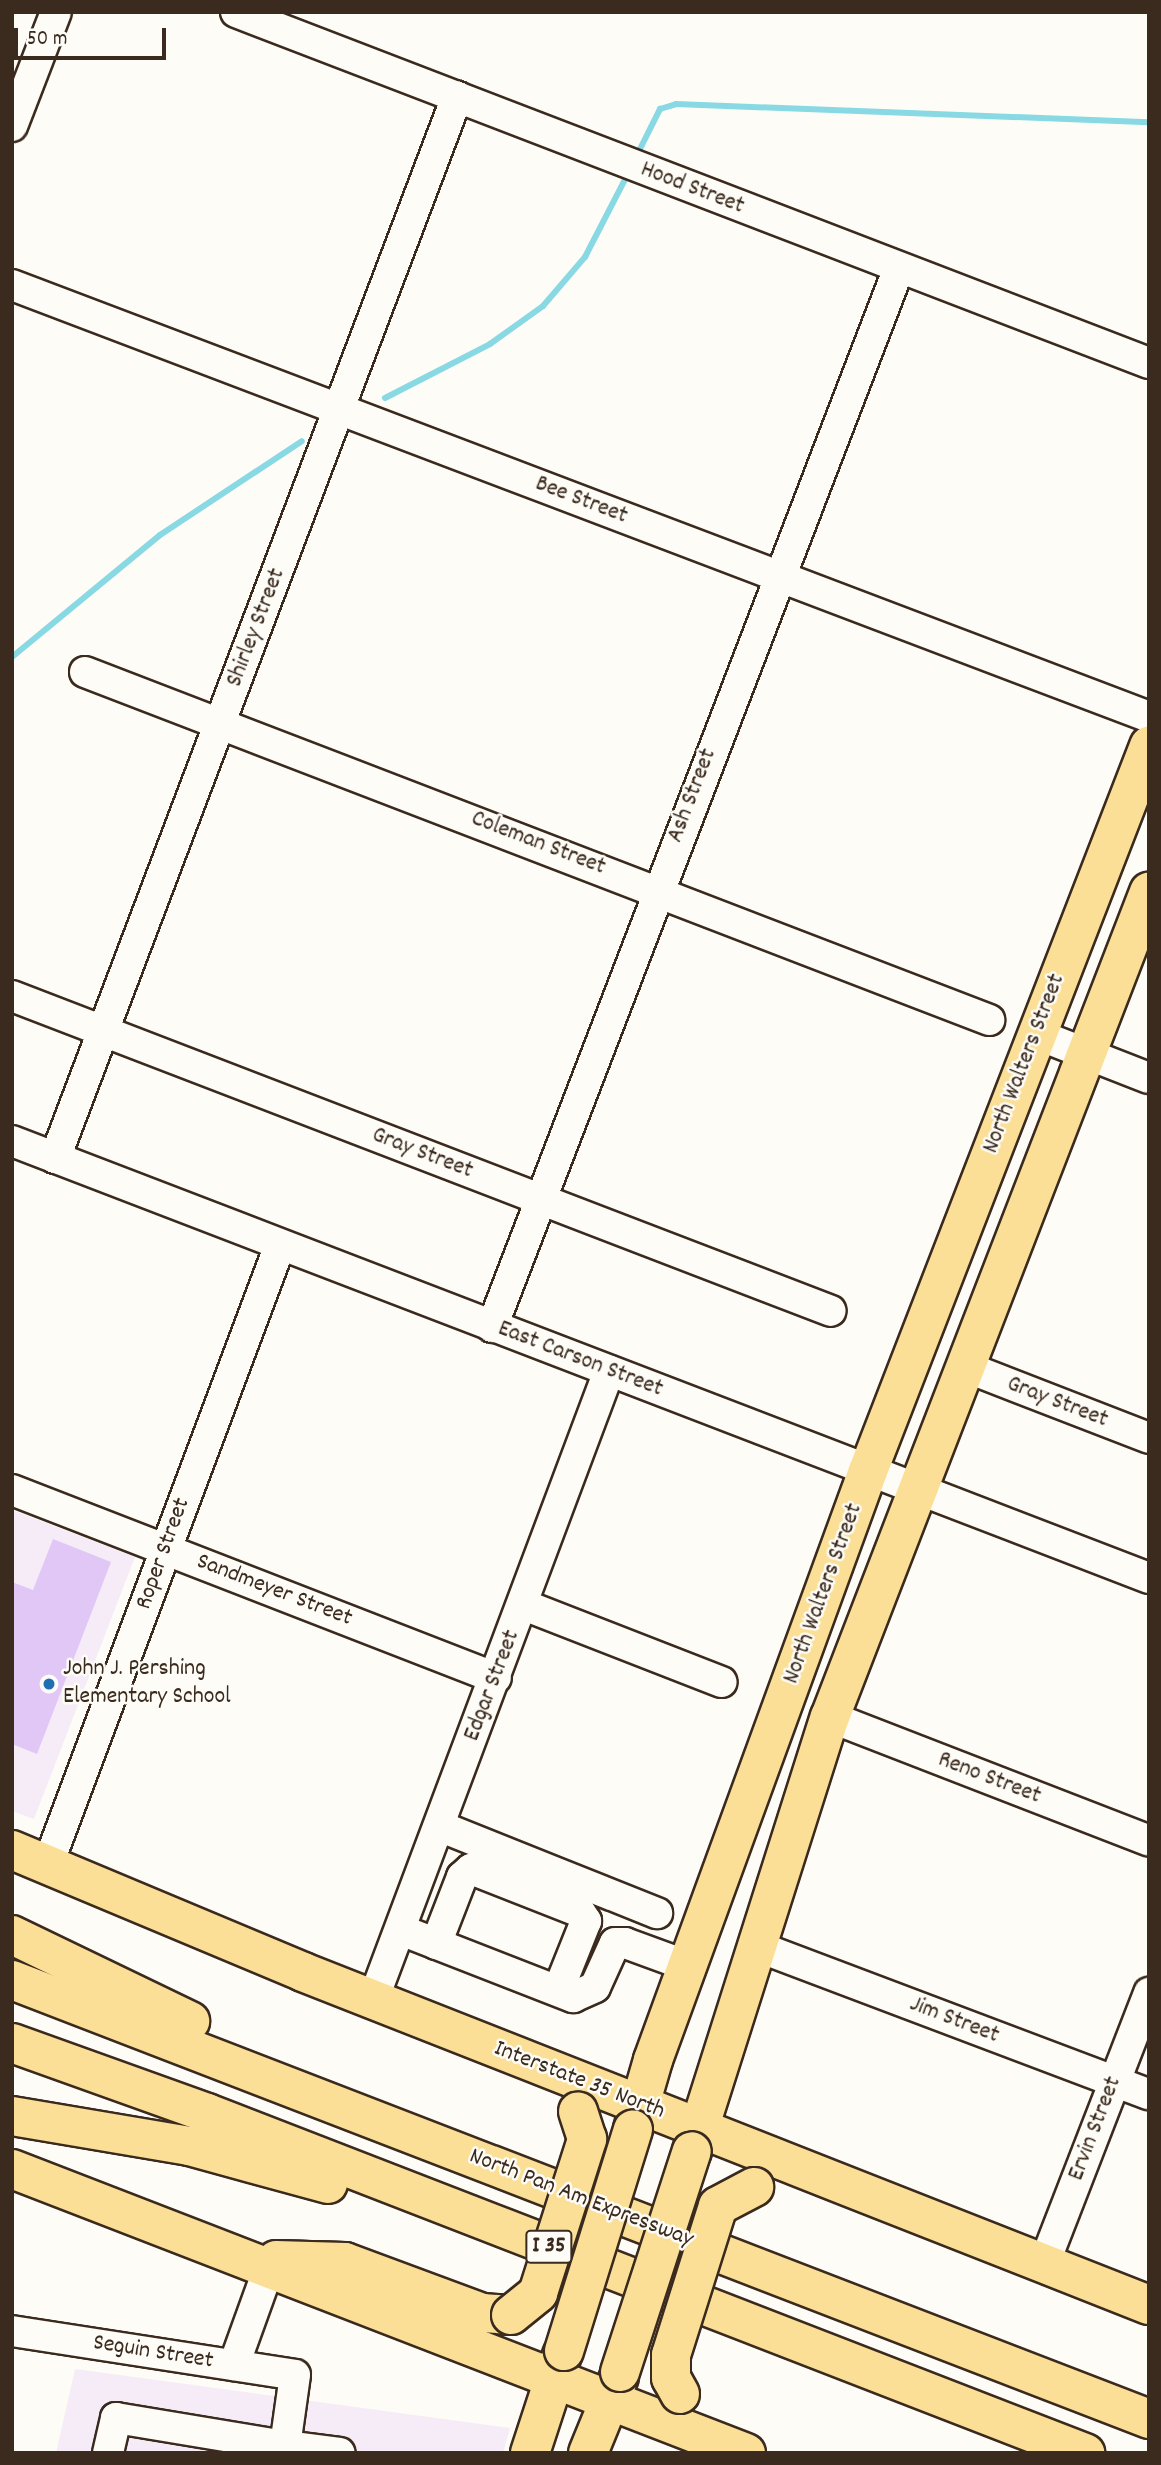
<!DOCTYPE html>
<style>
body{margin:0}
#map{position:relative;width:1161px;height:2465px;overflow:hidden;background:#fdfcf7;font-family:Dekko,sans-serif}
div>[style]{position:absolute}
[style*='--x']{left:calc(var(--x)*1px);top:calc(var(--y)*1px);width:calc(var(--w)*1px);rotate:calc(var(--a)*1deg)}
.built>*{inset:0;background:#f5ecf7}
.stream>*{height:6px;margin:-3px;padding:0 3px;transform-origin:3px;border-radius:3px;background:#88d9e3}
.building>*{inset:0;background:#e1c7f6}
.roads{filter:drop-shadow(2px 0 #3b2a1e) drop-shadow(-2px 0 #3b2a1e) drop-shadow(0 2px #3b2a1e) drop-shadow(0 -2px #3b2a1e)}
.minor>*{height:30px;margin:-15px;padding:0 15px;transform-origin:15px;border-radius:15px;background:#fdfcf7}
.major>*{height:38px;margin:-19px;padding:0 19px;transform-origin:19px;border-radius:19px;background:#fbdf96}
.highway>*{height:38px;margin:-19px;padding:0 19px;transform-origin:19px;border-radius:19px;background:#fbdf96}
.bridges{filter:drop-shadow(2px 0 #3b2a1e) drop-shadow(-2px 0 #3b2a1e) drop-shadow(0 2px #3b2a1e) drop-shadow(0 -2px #3b2a1e)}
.major-bridge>*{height:38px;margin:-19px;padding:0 19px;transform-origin:19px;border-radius:19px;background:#fbdf96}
.dots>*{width:19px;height:19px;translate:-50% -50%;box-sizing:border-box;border:4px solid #fdfcf7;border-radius:50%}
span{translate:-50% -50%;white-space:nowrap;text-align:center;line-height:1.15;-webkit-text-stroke:5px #fdfcf7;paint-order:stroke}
.shield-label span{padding:2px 5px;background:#fdfcf7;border:2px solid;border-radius:5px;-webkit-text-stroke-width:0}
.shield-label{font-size:23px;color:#3b2a1e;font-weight:700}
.street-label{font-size:24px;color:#3b2a1e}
.poi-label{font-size:24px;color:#3b2a1e}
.left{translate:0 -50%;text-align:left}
.frame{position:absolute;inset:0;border:14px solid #3b2a1e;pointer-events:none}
.scale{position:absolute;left:14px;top:28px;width:152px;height:32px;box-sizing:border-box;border:4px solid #3b2a1e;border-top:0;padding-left:9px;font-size:21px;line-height:24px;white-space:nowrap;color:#3b2a1e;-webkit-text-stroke:5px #fdfcf7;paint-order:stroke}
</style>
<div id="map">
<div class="built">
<div style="clip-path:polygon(12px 1510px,135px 1557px,34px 1819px,12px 1811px)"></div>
<div style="clip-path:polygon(75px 2369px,510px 2428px,503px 2453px,56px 2453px)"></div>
</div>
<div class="stream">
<div style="--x:636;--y:157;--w:54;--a:-63.4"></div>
<div style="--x:660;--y:109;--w:17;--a:-17"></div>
<div style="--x:676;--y:104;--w:473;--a:2.2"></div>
<div style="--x:385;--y:398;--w:118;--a:-27.2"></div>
<div style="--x:490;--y:344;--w:65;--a:-35.6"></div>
<div style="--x:543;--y:306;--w:65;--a:-49.4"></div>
<div style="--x:585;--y:257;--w:98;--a:-62.7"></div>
<div style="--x:12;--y:657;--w:192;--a:-39.5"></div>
<div style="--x:160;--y:535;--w:170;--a:-33.5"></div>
</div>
<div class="building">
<div style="clip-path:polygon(53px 1539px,111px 1562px,37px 1754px,12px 1744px,12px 1582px,33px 1590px)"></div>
</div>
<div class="roads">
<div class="minor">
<div style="--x:236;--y:12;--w:978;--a:21.03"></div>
<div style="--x:12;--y:126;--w:122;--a:-68.9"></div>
<div style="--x:12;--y:285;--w:1216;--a:20.8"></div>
<div style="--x:85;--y:672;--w:969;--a:21.05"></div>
<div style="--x:12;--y:996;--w:877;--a:21.04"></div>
<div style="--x:1036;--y:1034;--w:121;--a:21.3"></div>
<div style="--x:12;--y:1141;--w:1218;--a:21.02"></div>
<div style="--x:55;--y:1158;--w:1135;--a:-69.25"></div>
<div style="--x:492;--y:1327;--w:1135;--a:-68.98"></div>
<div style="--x:966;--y:1367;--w:196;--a:21.2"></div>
<div style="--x:12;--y:1490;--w:519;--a:21.23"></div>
<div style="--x:524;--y:1605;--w:212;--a:21.3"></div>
<div style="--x:830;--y:1717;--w:342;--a:21.2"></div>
<div style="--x:439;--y:1826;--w:235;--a:21.8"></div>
<div style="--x:48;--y:1864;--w:661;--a:-69.45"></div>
<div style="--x:401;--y:1930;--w:185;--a:21.3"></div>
<div style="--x:573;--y:1997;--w:24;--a:-24"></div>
<div style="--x:595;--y:1987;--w:48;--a:-65.6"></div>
<div style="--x:615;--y:1943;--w:10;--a:0"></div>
<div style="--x:625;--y:1943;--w:67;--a:20.1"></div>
<div style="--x:436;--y:1944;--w:72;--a:-68.8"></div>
<div style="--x:462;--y:1877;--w:12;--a:-42"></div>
<div style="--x:471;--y:1869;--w:117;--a:21.5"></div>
<div style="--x:580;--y:1912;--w:11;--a:56"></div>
<div style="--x:586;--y:1921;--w:75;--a:111.8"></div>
<div style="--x:759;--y:1947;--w:417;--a:20.7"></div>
<div style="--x:373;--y:2000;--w:672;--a:-69.43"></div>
<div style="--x:1044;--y:2264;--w:291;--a:-68.8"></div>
<div style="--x:12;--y:2331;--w:286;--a:8.8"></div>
<div style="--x:295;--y:2375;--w:72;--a:98"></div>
<div style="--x:285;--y:2446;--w:55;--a:7.3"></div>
<div style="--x:234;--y:2365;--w:103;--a:-70.2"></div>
<div style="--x:108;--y:2453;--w:36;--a:-77"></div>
<div style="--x:116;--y:2418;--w:171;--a:9.4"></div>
</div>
<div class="major">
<div style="--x:12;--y:1850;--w:316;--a:22.7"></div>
<div style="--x:303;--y:1972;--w:909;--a:21.49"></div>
<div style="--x:633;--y:2129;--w:72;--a:-73.8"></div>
<div style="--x:653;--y:2060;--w:627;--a:-69.95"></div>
<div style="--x:868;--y:1471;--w:778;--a:-68.81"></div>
<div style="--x:692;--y:2151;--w:455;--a:-72.4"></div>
<div style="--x:830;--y:1717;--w:885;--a:-68.86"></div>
<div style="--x:12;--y:2169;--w:787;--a:21.15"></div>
<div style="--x:276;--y:2260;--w:69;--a:1.7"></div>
<div style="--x:345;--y:2262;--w:146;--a:20.4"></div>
<div style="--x:482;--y:2313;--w:29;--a:4"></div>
<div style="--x:530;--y:2453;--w:103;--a:-71.9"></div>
<div style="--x:588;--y:2453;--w:82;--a:-67.8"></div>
</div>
<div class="highway">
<div style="--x:12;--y:1935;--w:198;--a:25.8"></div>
<div style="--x:12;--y:1980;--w:1219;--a:21.11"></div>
<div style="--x:12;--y:2043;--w:207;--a:19.7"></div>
<div style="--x:207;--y:2113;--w:942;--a:21.17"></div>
<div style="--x:12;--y:2116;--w:180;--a:9.6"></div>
<div style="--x:189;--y:2146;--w:144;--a:15.3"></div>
</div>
</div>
<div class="bridges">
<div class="major-bridge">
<div style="--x:511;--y:2315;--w:35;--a:-39"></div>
<div style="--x:538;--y:2293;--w:162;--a:-72.3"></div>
<div style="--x:587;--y:2139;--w:29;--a:-108"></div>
<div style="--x:564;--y:2351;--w:232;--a:-72.7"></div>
<div style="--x:620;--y:2372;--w:232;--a:-72"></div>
<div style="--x:680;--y:2394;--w:18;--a:-119"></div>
<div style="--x:671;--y:2378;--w:23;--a:-90"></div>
<div style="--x:671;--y:2355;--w:156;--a:-72.5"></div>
<div style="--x:718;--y:2206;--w:41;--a:-27.8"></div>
</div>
</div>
<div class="dots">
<div style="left:49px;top:1684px;background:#1f6fb2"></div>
</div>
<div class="shield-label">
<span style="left:549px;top:2247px">I 35</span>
</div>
<div class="street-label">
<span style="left:692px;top:189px;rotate:21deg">Hood Street</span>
<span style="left:581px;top:501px;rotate:21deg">Bee Street</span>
<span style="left:257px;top:628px;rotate:-69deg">Shirley Street</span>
<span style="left:693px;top:796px;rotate:-69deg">Ash Street</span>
<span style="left:538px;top:844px;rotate:21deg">Coleman Street</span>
<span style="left:1025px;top:1064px;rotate:-69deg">North Walters Street</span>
<span style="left:422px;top:1154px;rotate:21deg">Gray Street</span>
<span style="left:580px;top:1360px;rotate:21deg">East Carson Street</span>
<span style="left:1057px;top:1403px;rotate:21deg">Gray Street</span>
<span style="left:164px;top:1554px;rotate:-70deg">Roper Street</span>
<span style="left:274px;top:1591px;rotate:21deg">Sandmeyer Street</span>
<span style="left:824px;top:1594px;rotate:-70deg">North Walters Street</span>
<span style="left:493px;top:1686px;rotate:-69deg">Edgar Street</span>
<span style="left:989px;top:1779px;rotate:21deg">Reno Street</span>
<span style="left:954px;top:2021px;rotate:21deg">Jim Street</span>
<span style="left:579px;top:2081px;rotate:21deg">Interstate 35 North</span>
<span style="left:1096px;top:2129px;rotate:-69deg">Ervin Street</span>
<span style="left:581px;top:2199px;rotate:21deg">North Pan Am Expressway</span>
<span style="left:153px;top:2353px;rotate:9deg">Seguin Street</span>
</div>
<div class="poi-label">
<span class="left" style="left:63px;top:1684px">John J. Pershing<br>Elementary School</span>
</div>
<div class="frame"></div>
<div class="scale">50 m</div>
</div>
